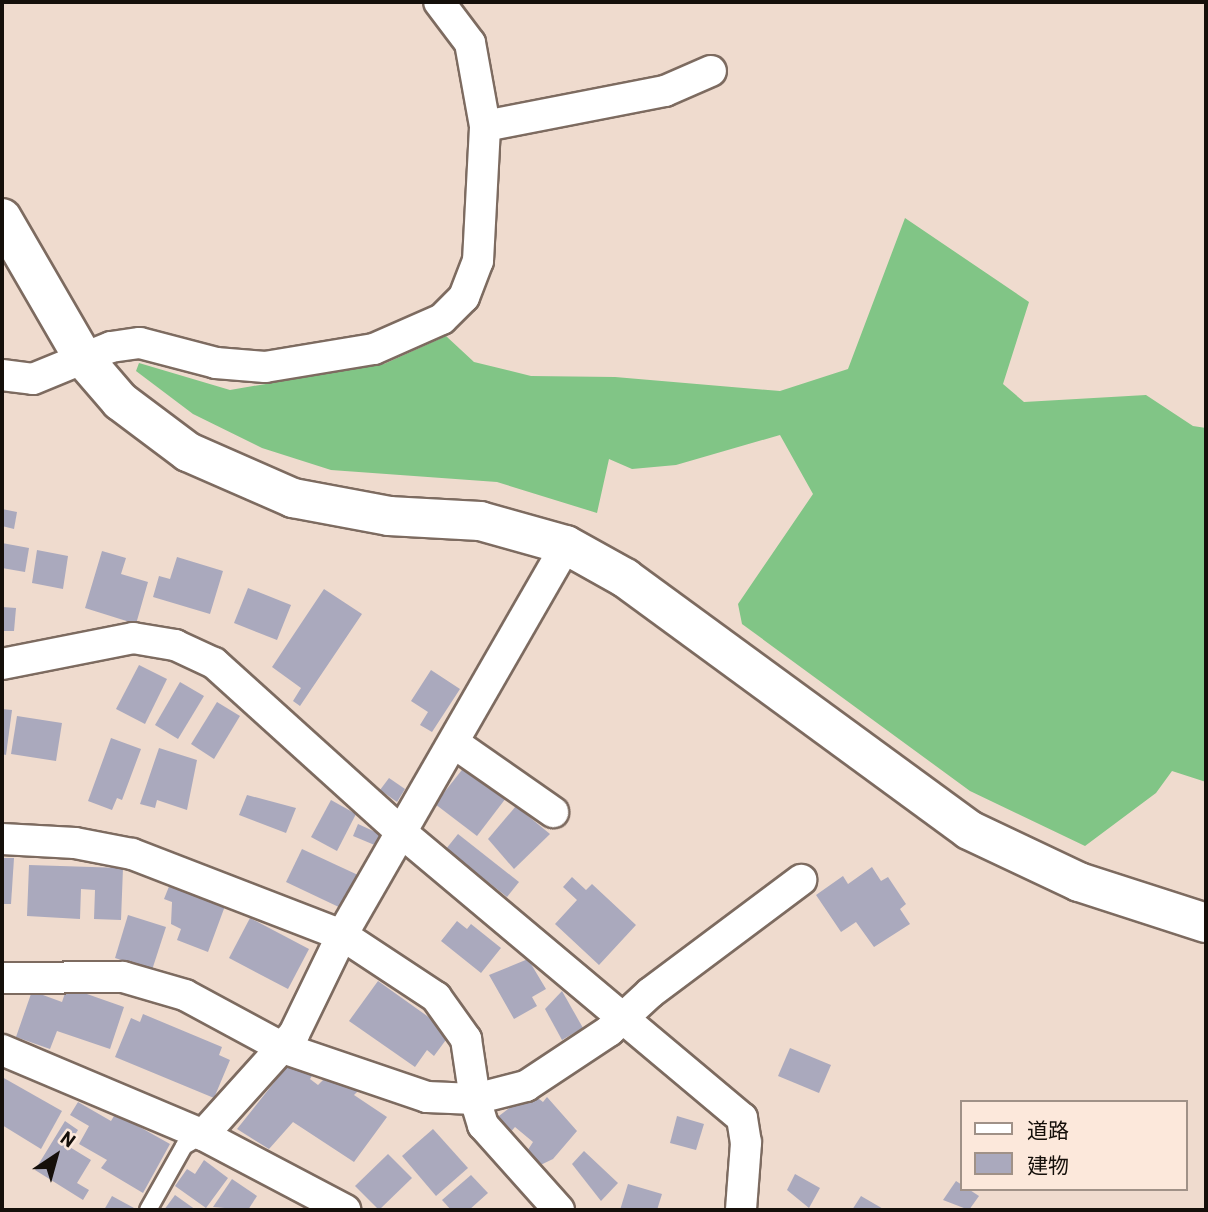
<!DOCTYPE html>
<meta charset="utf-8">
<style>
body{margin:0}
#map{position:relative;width:1208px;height:1212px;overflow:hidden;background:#efdbce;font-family:Barlow,"Noto Sans JP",sans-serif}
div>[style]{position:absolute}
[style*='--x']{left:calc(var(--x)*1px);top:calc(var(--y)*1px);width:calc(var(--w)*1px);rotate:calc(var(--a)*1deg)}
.forest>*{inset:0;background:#81c586}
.building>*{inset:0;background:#aaa9bd}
.roads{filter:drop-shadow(2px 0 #7d6b60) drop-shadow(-2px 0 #7d6b60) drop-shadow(0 2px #7d6b60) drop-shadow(0 -2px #7d6b60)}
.service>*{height:16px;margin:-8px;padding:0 8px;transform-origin:8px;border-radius:8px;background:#fff}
.minor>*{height:30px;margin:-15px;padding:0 15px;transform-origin:15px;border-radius:15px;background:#fff}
.tertiary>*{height:38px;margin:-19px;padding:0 19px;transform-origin:19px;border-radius:19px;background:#fff}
span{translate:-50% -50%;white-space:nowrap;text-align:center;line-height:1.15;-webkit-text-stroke:5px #fce8db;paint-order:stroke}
.frame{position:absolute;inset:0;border:4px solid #150f0a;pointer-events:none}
.legend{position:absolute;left:960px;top:1100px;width:228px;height:91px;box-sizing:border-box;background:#fce8db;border:2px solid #a09187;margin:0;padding:9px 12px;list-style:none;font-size:21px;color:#150f0a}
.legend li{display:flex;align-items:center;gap:14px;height:35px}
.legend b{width:35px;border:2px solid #a09187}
.north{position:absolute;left:21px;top:1121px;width:70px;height:70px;-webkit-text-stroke:5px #fce8db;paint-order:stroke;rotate:36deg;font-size:19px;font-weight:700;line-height:28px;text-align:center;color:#150f0a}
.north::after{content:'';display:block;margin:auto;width:24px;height:32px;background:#150f0a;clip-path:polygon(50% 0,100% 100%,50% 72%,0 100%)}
</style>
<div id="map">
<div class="forest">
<div style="clip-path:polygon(905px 218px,1029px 302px,1003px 384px,1024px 402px,1146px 395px,1193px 426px,1206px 428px,1206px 782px,1172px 771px,1156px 793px,1085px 846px,970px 791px,742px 624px,738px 604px,813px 494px,780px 435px,676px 465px,632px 469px,609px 459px,597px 513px,497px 482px,331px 470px,262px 448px,193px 414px,136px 371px,139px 363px,230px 390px,384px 364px,446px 336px,474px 362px,531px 376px,615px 377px,780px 391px,848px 369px)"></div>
</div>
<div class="building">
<div style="clip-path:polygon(2px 509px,17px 512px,14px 529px,2px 526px)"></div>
<div style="clip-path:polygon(2px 543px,29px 548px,25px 572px,2px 568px)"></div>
<div style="clip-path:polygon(37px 550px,68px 556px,63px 589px,32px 583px)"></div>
<div style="clip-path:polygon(102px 551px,126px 558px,121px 574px,148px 582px,136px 624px,85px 608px)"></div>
<div style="clip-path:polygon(177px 557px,223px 571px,210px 614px,153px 597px,159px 576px,170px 579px)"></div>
<div style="clip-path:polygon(248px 588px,291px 605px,277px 640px,234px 623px)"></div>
<div style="clip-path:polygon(324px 589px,362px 614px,300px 706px,293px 701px,301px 688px,272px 667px)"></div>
<div style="clip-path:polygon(2px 607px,16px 608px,14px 631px,2px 631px)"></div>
<div style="clip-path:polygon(139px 665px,167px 679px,145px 724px,116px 709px)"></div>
<div style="clip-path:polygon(431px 670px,460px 689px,432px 732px,420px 725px,428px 712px,411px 701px)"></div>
<div style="clip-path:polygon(180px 682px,204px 696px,178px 739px,155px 725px)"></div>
<div style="clip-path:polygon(217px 702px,240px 716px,214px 759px,191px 744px)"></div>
<div style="clip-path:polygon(2px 709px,12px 710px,6px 755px,2px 754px)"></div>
<div style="clip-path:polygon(17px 716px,62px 723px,56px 761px,11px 754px)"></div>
<div style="clip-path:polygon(111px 738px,141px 749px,122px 800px,117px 798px,112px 810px,88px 801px)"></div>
<div style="clip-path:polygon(159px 748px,197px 760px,187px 810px,157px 800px,155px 808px,140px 804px)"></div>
<div style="clip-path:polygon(465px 766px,506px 798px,477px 836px,435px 804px)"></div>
<div style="clip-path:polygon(389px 778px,405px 789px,397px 802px,380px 790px)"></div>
<div style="clip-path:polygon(247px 795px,296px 808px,286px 833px,239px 815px)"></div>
<div style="clip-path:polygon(331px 800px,356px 814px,337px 851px,311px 837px)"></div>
<div style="clip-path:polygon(516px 806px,550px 834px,514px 869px,488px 839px)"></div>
<div style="clip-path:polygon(358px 824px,382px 835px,377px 846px,353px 836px)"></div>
<div style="clip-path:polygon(458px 834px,519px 882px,507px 897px,446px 849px)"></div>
<div style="clip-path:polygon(302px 849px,358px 875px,343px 909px,286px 882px)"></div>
<div style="clip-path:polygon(2px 858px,14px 858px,11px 904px,2px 904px)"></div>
<div style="clip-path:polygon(29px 865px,123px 868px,121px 920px,94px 919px,95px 890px,81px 889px,80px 919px,27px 916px)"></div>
<div style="clip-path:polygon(872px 867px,881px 881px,888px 877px,906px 904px,900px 909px,910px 924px,874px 947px,856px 922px,841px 932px,816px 895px,843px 876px,848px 884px)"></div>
<div style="clip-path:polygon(572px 877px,586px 890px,592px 884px,636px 925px,599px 965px,555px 924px,577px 900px,563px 887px)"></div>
<div style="clip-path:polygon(170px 884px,225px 906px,208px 952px,177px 940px,181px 929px,171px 924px,172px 902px,164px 899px)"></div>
<div style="clip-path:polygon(128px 915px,166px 927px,152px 970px,115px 958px)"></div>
<div style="clip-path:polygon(250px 918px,309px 949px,288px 989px,229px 958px)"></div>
<div style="clip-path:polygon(457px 921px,467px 929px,471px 924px,501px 948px,481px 973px,441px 941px)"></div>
<div style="clip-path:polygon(528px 959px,546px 989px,532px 997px,537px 1006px,514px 1019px,489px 975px)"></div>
<div style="clip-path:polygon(378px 981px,451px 1033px,434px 1056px,427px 1050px,415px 1067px,349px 1021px)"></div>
<div style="clip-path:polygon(67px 987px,124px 1007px,110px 1049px,57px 1031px,50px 1049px,16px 1037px,32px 991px,62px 1002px)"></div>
<div style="clip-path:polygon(562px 991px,583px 1028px,562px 1040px,545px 1009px)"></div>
<div style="clip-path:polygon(143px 1014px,222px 1047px,219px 1055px,230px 1060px,214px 1098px,115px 1057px,131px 1018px,140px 1022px)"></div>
<div style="clip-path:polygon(790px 1048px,831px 1065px,819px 1093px,778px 1076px)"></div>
<div style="clip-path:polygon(292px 1060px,313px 1074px,310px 1079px,318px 1085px,324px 1079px,358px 1091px,354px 1095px,387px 1117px,354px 1162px,293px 1122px,269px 1149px,237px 1129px)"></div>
<div style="clip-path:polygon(2px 1077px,62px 1111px,41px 1149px,2px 1125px)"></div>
<div style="clip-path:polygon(530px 1092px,543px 1102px,547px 1097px,577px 1131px,553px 1159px,532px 1169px,522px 1159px,533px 1142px,515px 1127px,507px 1136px,495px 1119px)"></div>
<div style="clip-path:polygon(78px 1102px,111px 1121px,114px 1116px,129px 1121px,170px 1144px,143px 1193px,101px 1168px,107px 1160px,79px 1144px,89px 1126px,70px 1115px)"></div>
<div style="clip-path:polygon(677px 1116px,704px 1124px,696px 1150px,670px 1143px)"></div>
<div style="clip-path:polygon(65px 1121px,78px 1130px,68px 1146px,91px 1160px,77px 1183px,89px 1190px,83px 1200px,35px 1170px)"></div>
<div style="clip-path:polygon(433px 1129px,468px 1168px,436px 1196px,402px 1156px)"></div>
<div style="clip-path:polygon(584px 1151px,618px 1183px,601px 1201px,572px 1164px)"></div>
<div style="clip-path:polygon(388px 1154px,412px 1178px,379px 1210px,355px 1186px)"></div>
<div style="clip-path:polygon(204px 1160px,228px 1178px,206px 1208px,175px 1186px,187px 1169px,195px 1174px)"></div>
<div style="clip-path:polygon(795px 1174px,820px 1188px,809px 1208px,787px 1190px)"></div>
<div style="clip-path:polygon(471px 1175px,488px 1193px,469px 1210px,451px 1210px,442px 1200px)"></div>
<div style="clip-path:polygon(232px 1179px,257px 1196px,248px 1210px,213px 1207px)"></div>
<div style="clip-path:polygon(956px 1181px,979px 1196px,969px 1210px,943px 1200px)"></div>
<div style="clip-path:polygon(628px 1184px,662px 1194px,657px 1210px,620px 1210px)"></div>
<div style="clip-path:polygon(175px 1195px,196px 1210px,164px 1210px)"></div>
<div style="clip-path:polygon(112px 1196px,134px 1208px,133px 1210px,104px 1210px)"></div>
<div style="clip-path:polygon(861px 1196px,885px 1210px,852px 1210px)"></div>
</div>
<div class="roads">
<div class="service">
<div style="--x:148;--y:1210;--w:73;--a:-60.6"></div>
<div style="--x:184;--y:1146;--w:22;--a:-30"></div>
</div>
<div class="minor">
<div style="--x:485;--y:126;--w:183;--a:-11"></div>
<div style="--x:665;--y:91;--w:50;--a:-23.5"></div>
<div style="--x:2;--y:375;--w:31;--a:7"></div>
<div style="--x:33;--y:379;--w:84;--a:-22.3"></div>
<div style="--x:111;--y:347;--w:29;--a:-8"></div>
<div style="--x:140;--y:343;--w:79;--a:14.7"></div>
<div style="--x:216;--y:363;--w:49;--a:4.7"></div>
<div style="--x:265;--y:367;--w:110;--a:-9.4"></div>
<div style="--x:374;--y:349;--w:74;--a:-23.8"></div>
<div style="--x:442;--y:319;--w:31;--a:-45"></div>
<div style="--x:464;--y:297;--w:39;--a:-69"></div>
<div style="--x:478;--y:261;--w:135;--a:-87"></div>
<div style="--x:485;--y:126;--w:84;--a:-100.2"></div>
<div style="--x:470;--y:43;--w:51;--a:-127.1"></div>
<div style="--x:2;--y:664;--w:134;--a:-11.2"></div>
<div style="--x:133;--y:638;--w:43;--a:9.5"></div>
<div style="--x:175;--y:645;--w:43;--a:24.8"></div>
<div style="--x:214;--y:663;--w:252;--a:42.1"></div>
<div style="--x:401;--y:832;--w:445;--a:40"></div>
<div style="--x:742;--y:1118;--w:25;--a:81"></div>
<div style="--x:746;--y:1143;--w:67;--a:94.3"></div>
<div style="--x:454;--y:743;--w:121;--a:34.9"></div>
<div style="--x:2;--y:839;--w:73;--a:3.1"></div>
<div style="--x:75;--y:843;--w:58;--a:10.9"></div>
<div style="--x:132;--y:854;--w:225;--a:21.1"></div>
<div style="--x:342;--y:935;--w:113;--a:33.4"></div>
<div style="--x:436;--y:997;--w:52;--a:54.5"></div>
<div style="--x:466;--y:1039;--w:61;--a:81.5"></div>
<div style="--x:475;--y:1099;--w:48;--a:-177.6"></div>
<div style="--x:427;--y:1097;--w:152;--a:-161.2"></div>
<div style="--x:283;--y:1048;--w:111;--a:-151.6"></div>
<div style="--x:185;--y:995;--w:65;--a:-163.8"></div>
<div style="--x:123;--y:977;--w:121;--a:179.5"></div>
<div style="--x:2;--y:1050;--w:218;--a:22.9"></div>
<div style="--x:203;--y:1135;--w:161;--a:27.8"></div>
<div style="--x:203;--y:1135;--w:136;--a:-48"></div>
<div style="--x:294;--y:1034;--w:110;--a:-64.1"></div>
<div style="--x:342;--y:935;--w:450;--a:-60.1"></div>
<div style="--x:559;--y:1210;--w:114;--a:-131.8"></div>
<div style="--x:483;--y:1125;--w:27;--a:-107"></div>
<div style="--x:475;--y:1099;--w:53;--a:-14.3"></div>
<div style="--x:526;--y:1086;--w:100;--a:-33.5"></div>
<div style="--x:609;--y:1031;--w:56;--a:-42.8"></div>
<div style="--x:650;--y:993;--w:189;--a:-36.8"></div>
</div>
<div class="tertiary">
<div style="--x:2;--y:218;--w:162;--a:59.9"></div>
<div style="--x:83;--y:358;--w:57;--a:49.3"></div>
<div style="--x:120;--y:401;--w:85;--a:36.9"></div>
<div style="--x:188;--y:452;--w:115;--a:23.7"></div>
<div style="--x:293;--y:498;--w:98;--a:10.6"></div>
<div style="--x:389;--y:516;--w:91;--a:3.1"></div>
<div style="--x:480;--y:521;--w:89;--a:15.6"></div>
<div style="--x:566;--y:545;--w:68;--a:29.2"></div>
<div style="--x:625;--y:578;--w:426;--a:36.2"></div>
<div style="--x:969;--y:830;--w:122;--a:25.3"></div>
<div style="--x:1079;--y:882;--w:133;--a:17.9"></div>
</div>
</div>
<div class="frame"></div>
<ul class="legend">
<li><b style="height:9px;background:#fff"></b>道路</li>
<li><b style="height:19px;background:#aaa9bd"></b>建物</li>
</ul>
<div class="north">N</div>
</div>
